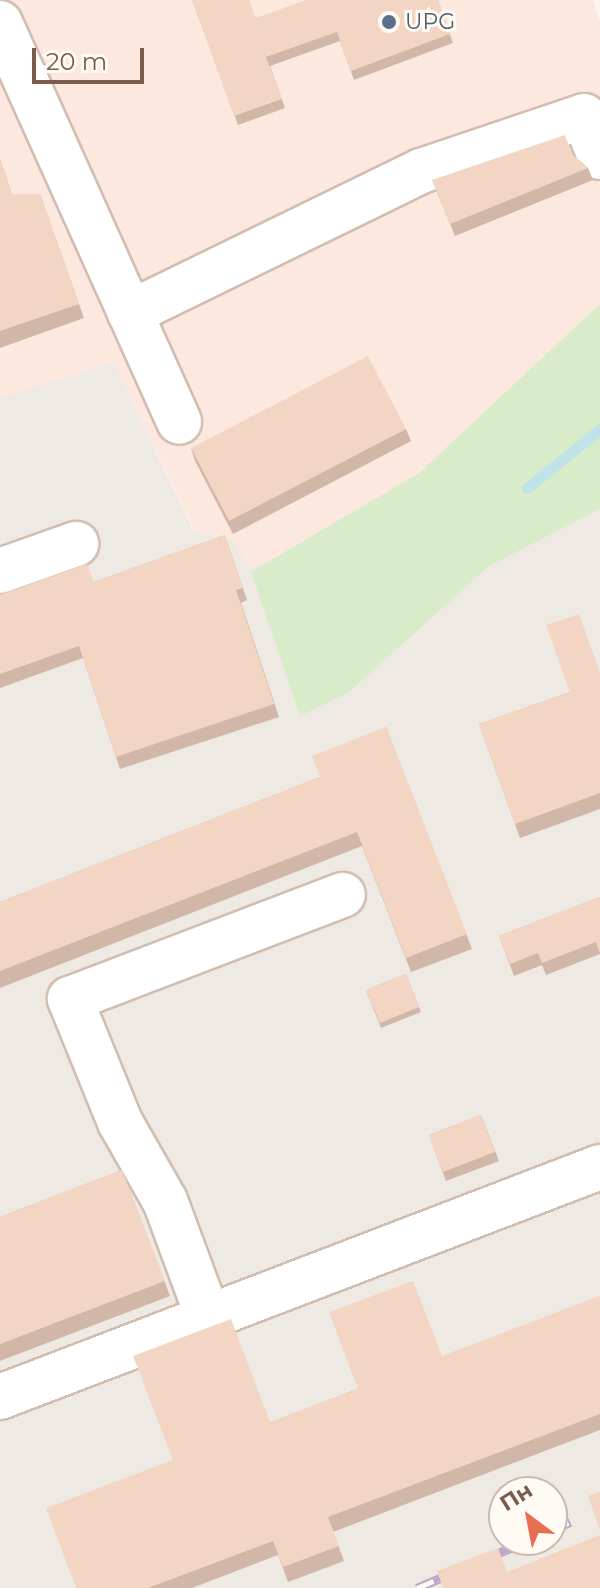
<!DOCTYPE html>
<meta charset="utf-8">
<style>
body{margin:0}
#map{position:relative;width:600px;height:1588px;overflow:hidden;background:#fdf6ec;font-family:Montserrat,sans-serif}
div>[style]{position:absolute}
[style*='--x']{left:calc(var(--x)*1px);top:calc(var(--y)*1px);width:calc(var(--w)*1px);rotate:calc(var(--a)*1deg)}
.commercial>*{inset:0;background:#fde8e0}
.industrial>*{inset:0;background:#efe9e4}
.green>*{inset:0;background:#d8ecc9}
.stream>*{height:11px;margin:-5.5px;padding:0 5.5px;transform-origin:5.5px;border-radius:5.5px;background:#bfe3e8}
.roads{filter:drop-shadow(2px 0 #d1beb0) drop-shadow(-2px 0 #d1beb0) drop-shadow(0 2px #d1beb0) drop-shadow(0 -2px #d1beb0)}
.minor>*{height:44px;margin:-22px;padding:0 22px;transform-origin:22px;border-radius:22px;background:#fff}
.rail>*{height:9px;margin-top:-4.5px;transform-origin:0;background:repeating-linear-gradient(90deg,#fffaf3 0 18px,#b9a8c9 0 36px);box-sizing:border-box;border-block:2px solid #b9a8c9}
.wall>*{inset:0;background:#d1b7a8}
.building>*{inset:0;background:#f3d5c3}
.dots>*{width:22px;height:22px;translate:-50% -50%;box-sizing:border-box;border:4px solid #fffaf3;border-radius:50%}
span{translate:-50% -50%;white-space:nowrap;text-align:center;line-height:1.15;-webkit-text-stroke:6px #fffaf3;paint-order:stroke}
.service-label{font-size:22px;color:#4e5e75}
.left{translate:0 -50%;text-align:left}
.north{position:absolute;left:488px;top:1476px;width:80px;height:80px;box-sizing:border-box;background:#fffaf3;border:2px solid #cabbb1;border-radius:50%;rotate:328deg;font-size:22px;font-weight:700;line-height:32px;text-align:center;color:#7a5c4d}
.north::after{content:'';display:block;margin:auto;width:28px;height:36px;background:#e76f51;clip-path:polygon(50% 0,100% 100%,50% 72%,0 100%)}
.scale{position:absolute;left:32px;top:48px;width:112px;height:36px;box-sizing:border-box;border:4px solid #7a5c4d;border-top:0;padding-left:10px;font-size:24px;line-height:28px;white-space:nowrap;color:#7a5c4d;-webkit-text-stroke:6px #fffaf3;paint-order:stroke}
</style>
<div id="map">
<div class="commercial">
<div style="clip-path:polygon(0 0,593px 0,600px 22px,600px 304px,419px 473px,251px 572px,235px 542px,195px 532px,113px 362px,0 399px)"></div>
</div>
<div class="industrial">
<div style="clip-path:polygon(evenodd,600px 304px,600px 1588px,0 1588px,0 399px,113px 362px,194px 532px,235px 542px,251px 571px,419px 473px,600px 304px,504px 1492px,552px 1492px,552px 1540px,504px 1540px,504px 1492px)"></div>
</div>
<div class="green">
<div style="clip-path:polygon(600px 304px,600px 509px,489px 566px,348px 693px,300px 716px,251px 572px,419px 473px)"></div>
</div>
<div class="stream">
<div style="--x:527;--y:488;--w:94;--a:-38.9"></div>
</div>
<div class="roads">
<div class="minor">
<div style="--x:0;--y:23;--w:437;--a:65.8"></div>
<div style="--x:130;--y:313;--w:324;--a:-26"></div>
<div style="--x:421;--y:171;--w:172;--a:-18.6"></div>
<div style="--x:584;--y:116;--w:44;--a:68.7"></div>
<div style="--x:0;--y:571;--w:81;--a:-19.6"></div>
<div style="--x:208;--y:1317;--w:124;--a:-110.3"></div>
<div style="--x:165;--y:1201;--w:91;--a:-119.7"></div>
<div style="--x:120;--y:1122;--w:133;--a:-112.1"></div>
<div style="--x:70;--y:999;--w:292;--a:-20.9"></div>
<div style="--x:0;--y:1397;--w:643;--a:-20.97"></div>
</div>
</div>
<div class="rail">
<div style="--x:552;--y:1530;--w:20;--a:-24"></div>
<div style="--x:417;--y:1588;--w:122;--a:-23.2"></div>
</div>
<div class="wall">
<div style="clip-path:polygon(192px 0,256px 18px,438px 0,453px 43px,354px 80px,340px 41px,270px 66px,285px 108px,238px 125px)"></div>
<div style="clip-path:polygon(572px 154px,588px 168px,593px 180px,455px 236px,432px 180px)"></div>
<div style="clip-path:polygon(0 159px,12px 194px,40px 194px,84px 318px,0 348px)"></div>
<div style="clip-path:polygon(406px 429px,411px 441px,233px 534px,195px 461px,191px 448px)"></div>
<div style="clip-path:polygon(225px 535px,247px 600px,241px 603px,279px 717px,120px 769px,83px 658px,0 688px,0 595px,94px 582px)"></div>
<div style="clip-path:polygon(600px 672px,600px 809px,520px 838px,479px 724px,570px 692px)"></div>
<div style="clip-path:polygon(386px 727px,472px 949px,411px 972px,362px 846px,0 988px,0 902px,320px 777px)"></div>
<div style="clip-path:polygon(600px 897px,600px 954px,546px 975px,542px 965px,514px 976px,499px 936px)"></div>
<div style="clip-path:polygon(406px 974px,421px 1012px,381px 1028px,366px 990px)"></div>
<div style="clip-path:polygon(481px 1115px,499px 1161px,446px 1181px,429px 1135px)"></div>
<div style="clip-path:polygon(122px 1170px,170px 1296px,0 1361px,0 1217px)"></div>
<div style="clip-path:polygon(600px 1296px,600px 1430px,333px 1532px,344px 1561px,288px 1582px,278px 1555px,192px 1588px,76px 1588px,172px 1460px)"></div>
</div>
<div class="building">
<div style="clip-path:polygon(192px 0,249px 0,256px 18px,306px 0,438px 0,450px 34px,351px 71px,337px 32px,266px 57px,282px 99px,234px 116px)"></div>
<div style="clip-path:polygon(565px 135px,572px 154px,588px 168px,450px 224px,432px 180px)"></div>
<div style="clip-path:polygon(0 159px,12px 194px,40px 194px,79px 304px,0 331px)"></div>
<div style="clip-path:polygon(368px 356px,406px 429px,229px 521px,191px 448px)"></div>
<div style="clip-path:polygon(225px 535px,243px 588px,236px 590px,274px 704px,116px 757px,79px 646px,0 674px,0 595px,87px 564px,94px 582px)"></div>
<div style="clip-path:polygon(579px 614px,600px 673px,600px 793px,515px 824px,479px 724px,570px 692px,546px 625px)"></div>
<div style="clip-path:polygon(386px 727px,467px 934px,406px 958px,357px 832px,0 971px,0 902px,320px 777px,312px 756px)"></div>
<div style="clip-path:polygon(600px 897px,600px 953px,596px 942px,542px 963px,538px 953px,510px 964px,499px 936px)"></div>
<div style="clip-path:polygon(406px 974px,419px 1007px,380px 1023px,366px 990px)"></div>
<div style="clip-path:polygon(481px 1115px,495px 1152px,443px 1172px,429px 1135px)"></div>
<div style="clip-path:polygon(122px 1170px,165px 1281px,0 1344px,0 1217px)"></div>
<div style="clip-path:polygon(413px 1281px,442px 1356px,600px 1296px,600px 1414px,328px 1517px,339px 1546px,283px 1567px,273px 1541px,148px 1588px,76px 1588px,46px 1508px,173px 1460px,133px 1356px,231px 1319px,270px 1422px,358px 1389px,329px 1312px)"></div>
<div style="clip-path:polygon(600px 1492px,600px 1530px,588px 1496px)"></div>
<div style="clip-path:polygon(600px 1535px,600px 1588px,443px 1588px,437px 1571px,498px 1548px,507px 1572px)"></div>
</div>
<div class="dots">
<div style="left:389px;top:22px;background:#5c6f8a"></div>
</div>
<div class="service-label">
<span class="left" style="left:405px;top:22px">UPG</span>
</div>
<div class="north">Пн</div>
<div class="scale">20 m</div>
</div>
